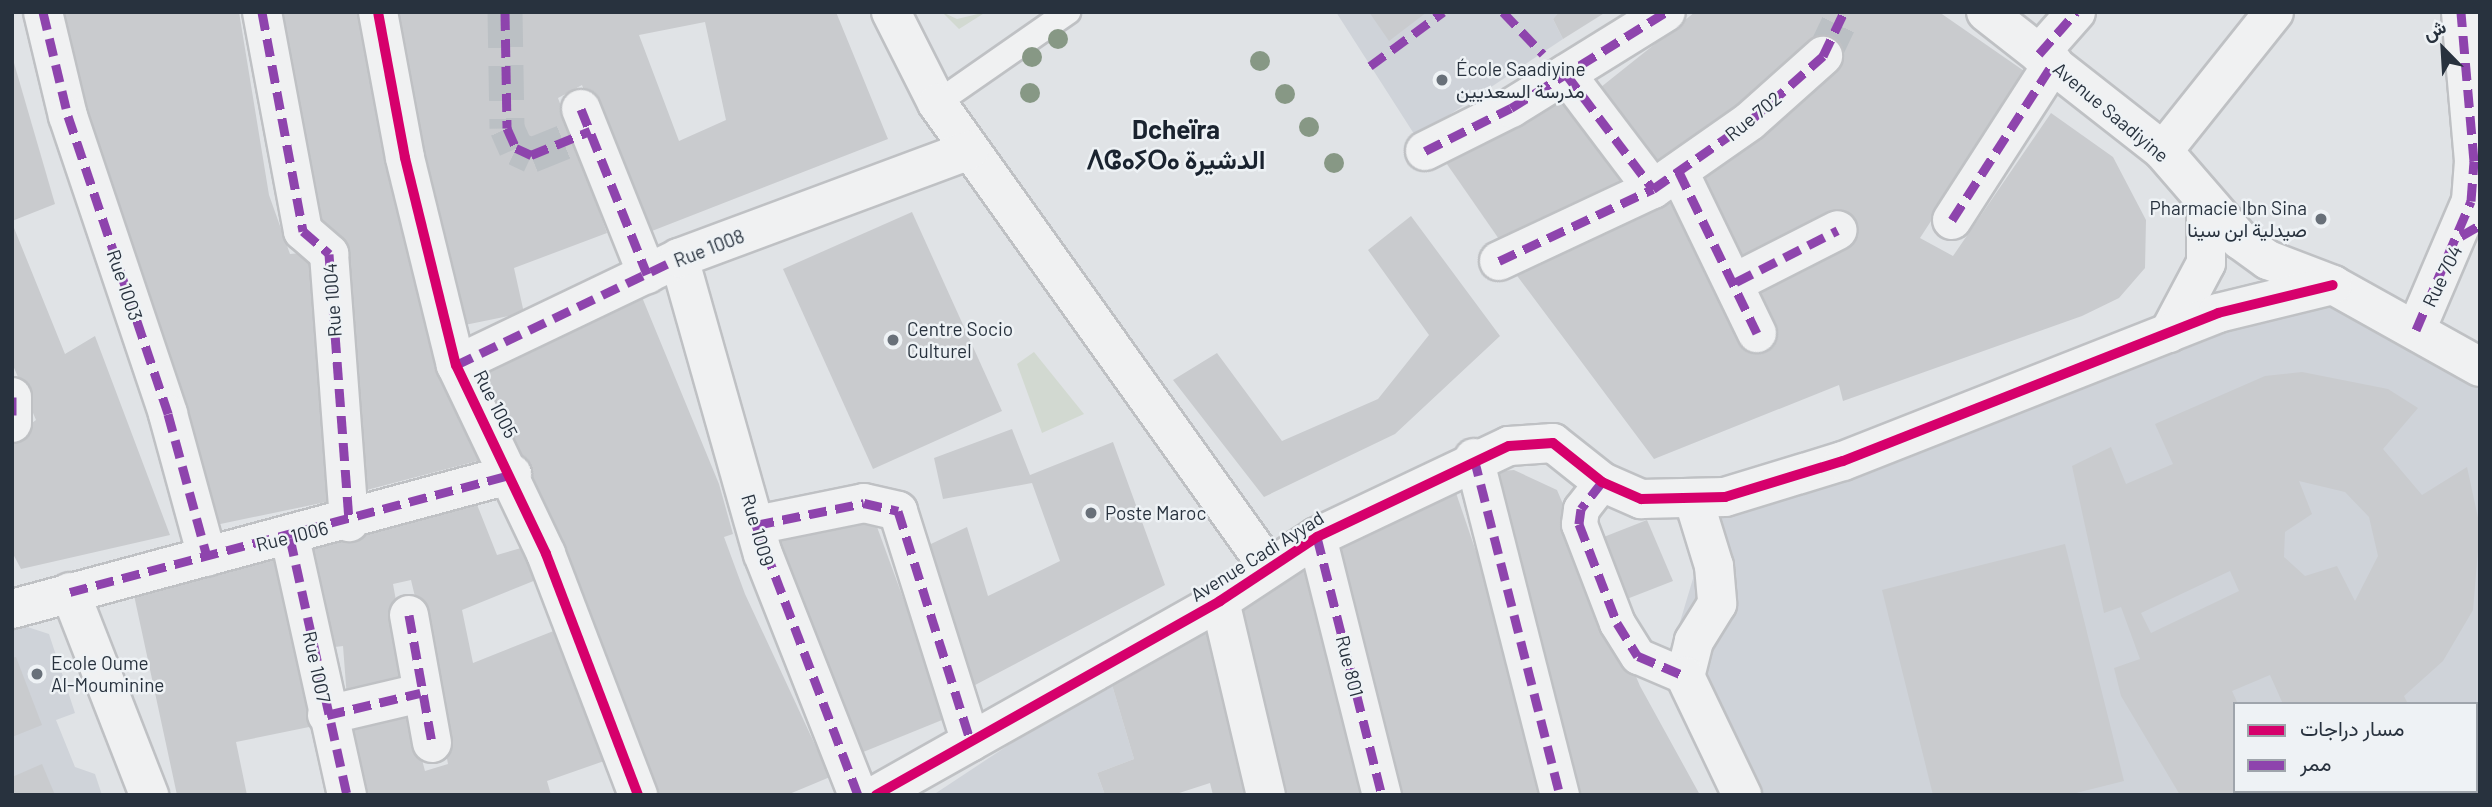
<!DOCTYPE html>
<meta charset="utf-8">
<style>
body{margin:0}
#map{position:relative;width:2492px;height:807px;overflow:hidden;background:#e0e3e6;font-family:Barlow,Vazirmatn,"Noto Sans Tifinagh",sans-serif}
div>[style]{position:absolute}
[style*='--x']{left:calc(var(--x)*1px);top:calc(var(--y)*1px);width:calc(var(--w)*1px);rotate:calc(var(--a)*1deg)}
.built>*{inset:0;background:#cfd3d9}
.green>*{inset:0;background:#d2d9d1}
.building>*{inset:0;background:#c9cbce}
.pedestrian-tunnel>*{height:35px;margin-top:-17.5px;transform-origin:0;background:repeating-linear-gradient(90deg,#bbc0c4 0 35px,transparent 0 53px)}
.roads{filter:drop-shadow(2px 0 #bfc1c4) drop-shadow(-2px 0 #bfc1c4) drop-shadow(0 2px #bfc1c4) drop-shadow(0 -2px #bfc1c4)}
.service>*{height:24px;margin:-12px;padding:0 12px;transform-origin:12px;border-radius:12px;background:#f0f1f2}
.pedestrian>*{height:35px;margin:-17.5px;padding:0 17.5px;transform-origin:17.5px;border-radius:17.5px;background:#f0f1f2}
.minor>*{height:38px;margin:-19px;padding:0 19px;transform-origin:19px;border-radius:19px;background:#f0f1f2}
.quiet>*{height:9px;margin-top:-4.5px;transform-origin:0;background:repeating-linear-gradient(90deg,#8e44ad 0 18px,transparent 0 27px)}
.cycleway>*{height:10px;margin:-5px;padding:0 5px;transform-origin:5px;border-radius:5px;background:#d6006c}
.trees>*{width:20px;height:20px;margin:-10px;border-radius:50%;background:#879885}
.dots>*{width:19px;height:19px;translate:-50% -50%;box-sizing:border-box;border:4px solid #eef2f5;border-radius:50%}
span{translate:-50% -50%;white-space:nowrap;text-align:center;line-height:1.15;-webkit-text-stroke:5px #eef2f5;paint-order:stroke}
.poi-label{font-size:19px;color:#28323e}
.left{translate:0 -50%;text-align:left}
.right{translate:-100% -50%;text-align:right}
.street-label{font-size:19px;color:#28323e}
.district-label{font-size:26px;color:#1a232f;font-weight:700}
.frame{position:absolute;inset:0;border:14px solid #28323e;pointer-events:none}
.legend{position:absolute;left:2233px;top:702px;width:245px;height:91px;box-sizing:border-box;background:#eef2f5;border:2px solid #9fa5ac;margin:0;padding:9px 12px;list-style:none;font-size:21px;color:#28323e}
.legend li{display:flex;align-items:center;gap:14px;height:35px}
.legend b{width:35px;border:2px solid #9fa5ac}
.north{position:absolute;left:2408px;top:14px;width:70px;height:70px;-webkit-text-stroke:5px #eef2f5;paint-order:stroke;rotate:336deg;font-size:19px;font-weight:700;line-height:28px;text-align:center;color:#28323e}
.north::after{content:'';display:block;margin:auto;width:24px;height:32px;background:#28323e;clip-path:polygon(50% 0,100% 100%,50% 72%,0 100%)}
</style>
<div id="map">
<div class="built">
<div style="clip-path:polygon(1336px 12px,1559px 12px,1553px 19px,1563px 39px,1416px 137px)"></div>
<div style="clip-path:polygon(2333px 287px,2480px 369px,2480px 748px,2476px 753px,2476px 704px,2235px 704px,2235px 791px,2447px 795px,1739px 795px,1671px 652px,1695px 572px,1689px 541px,1668px 504px)"></div>
<div style="clip-path:polygon(12px 622px,49px 634px,75px 713px,56px 720px,75px 767px,95px 774px,102px 795px,12px 795px)"></div>
<div style="clip-path:polygon(1110px 678px,1134px 759px,1097px 773px,1105px 795px,933px 795px)"></div>
</div>
<div class="green">
<div style="clip-path:polygon(942px 12px,957px 19px,986px 12px,959px 29px)"></div>
<div style="clip-path:polygon(1034px 352px,1084px 414px,1042px 433px,1017px 364px)"></div>
</div>
<div class="building">
<div style="clip-path:polygon(44px 12px,239px 12px,269px 195px,290px 254px,311px 252px,331px 501px,206px 527px)"></div>
<div style="clip-path:polygon(275px 12px,369px 12px,485px 459px,359px 492px,331px 228px,314px 229px)"></div>
<div style="clip-path:polygon(evenodd,391px 12px,836px 12px,888px 139px,634px 238px,582px 85px,558px 98px,607px 233px,514px 268px,524px 313px,450px 328px,391px 12px,705px 22px,726px 120px,679px 141px,639px 35px,705px 22px)"></div>
<div style="clip-path:polygon(1369px 12px,1427px 12px,1389px 41px)"></div>
<div style="clip-path:polygon(1559px 12px,1606px 12px,1563px 39px,1553px 19px)"></div>
<div style="clip-path:polygon(1695px 12px,1939px 12px,2027px 73px,1920px 238px,1953px 256px,2051px 113px,2113px 157px,2146px 220px,2145px 268px,2119px 298px,2082px 316px,1843px 401px,1839px 385px,1654px 459px,1512px 269px,1681px 193px,1744px 263px,1695px 162px,1654px 176px,1591px 95px)"></div>
<div style="clip-path:polygon(12px 56px,55px 204px,12px 221px)"></div>
<div style="clip-path:polygon(1565px 86px,1635px 181px,1501px 242px,1442px 157px)"></div>
<div style="clip-path:polygon(912px 212px,1002px 411px,873px 469px,783px 269px)"></div>
<div style="clip-path:polygon(1411px 216px,1500px 336px,1395px 434px,1264px 497px,1173px 380px,1217px 353px,1282px 441px,1378px 399px,1429px 335px,1368px 250px)"></div>
<div style="clip-path:polygon(12px 223px,65px 354px,95px 336px,170px 535px,21px 569px,12px 552px,12px 438px,36px 420px,12px 363px)"></div>
<div style="clip-path:polygon(637px 285px,719px 484px,733px 534px,724px 537px,745px 594px,830px 777px,787px 795px,648px 795px,472px 376px,539px 348px,535px 339px)"></div>
<div style="clip-path:polygon(evenodd,2302px 372px,2388px 389px,2418px 408px,2383px 449px,2422px 495px,2467px 467px,2480px 527px,2473px 610px,2443px 661px,2404px 696px,2408px 704px,2283px 704px,2270px 675px,2232px 691px,2238px 704px,2235px 791px,2361px 792px,2180px 795px,2121px 696px,2114px 668px,2140px 659px,2121px 607px,2104px 613px,2072px 466px,2111px 447px,2126px 484px,2173px 464px,2155px 424px,2265px 376px,2302px 372px,2299px 481px,2345px 492px,2369px 517px,2378px 556px,2355px 601px,2337px 566px,2305px 576px,2284px 557px,2285px 532px,2312px 514px,2299px 481px,2302px 372px,2230px 571px,2239px 591px,2151px 633px,2141px 613px,2230px 571px)"></div>
<div style="clip-path:polygon(1012px 429px,1030px 475px,1113px 442px,1165px 585px,958px 694px,916px 551px,967px 527px,988px 596px,1060px 561px,1032px 483px,943px 499px,934px 458px)"></div>
<div style="clip-path:polygon(1514px 470px,1557px 490px,1640px 686px,1700px 795px,1571px 795px,1479px 473px)"></div>
<div style="clip-path:polygon(1453px 484px,1487px 584px,1551px 795px,1400px 795px,1334px 540px)"></div>
<div style="clip-path:polygon(474px 497px,497px 555px,521px 548px,536px 580px,462px 610px,473px 663px,556px 630px,607px 760px,547px 781px,551px 795px,361px 795px,348px 719px,408px 707px,425px 771px,448px 764px,421px 622px,411px 580px,393px 584px,411px 683px,347px 698px,343px 646px,327px 648px,304px 538px)"></div>
<div style="clip-path:polygon(869px 505px,947px 718px,846px 759px,763px 536px)"></div>
<div style="clip-path:polygon(1647px 520px,1673px 581px,1614px 604px,1591px 542px)"></div>
<div style="clip-path:polygon(2065px 544px,2124px 781px,2068px 795px,1933px 795px,1882px 590px)"></div>
<div style="clip-path:polygon(277px 554px,314px 726px,236px 742px,247px 795px,177px 795px,132px 586px)"></div>
<div style="clip-path:polygon(1312px 562px,1371px 795px,1272px 795px,1227px 614px)"></div>
<div style="clip-path:polygon(1203px 619px,1250px 795px,1213px 795px,1210px 783px,1173px 795px,1105px 795px,1097px 773px,1134px 759px,1110px 678px)"></div>
<div style="clip-path:polygon(16px 657px,42px 725px,12px 737px,12px 658px)"></div>
<div style="clip-path:polygon(42px 764px,55px 795px,12px 795px,12px 777px)"></div>
</div>
<div class="pedestrian-tunnel">
<div style="--x:505;--y:12;--w:116;--a:89"></div>
<div style="--x:507;--y:128;--w:22;--a:66"></div>
<div style="--x:516;--y:148;--w:17;--a:25"></div>
<div style="--x:531;--y:155;--w:64;--a:-22.1"></div>
<div style="--x:1823;--y:56;--w:49;--a:-64.5"></div>
</div>
<div class="roads">
<div class="service">
<div style="--x:937;--y:103;--w:160;--a:-34.8"></div>
</div>
<div class="pedestrian">
<div style="--x:1602;--y:482;--w:34;--a:128"></div>
<div style="--x:1581;--y:509;--w:15;--a:98"></div>
<div style="--x:1579;--y:524;--w:106;--a:69"></div>
<div style="--x:1617;--y:623;--w:39;--a:58"></div>
<div style="--x:1638;--y:656;--w:51;--a:23.1"></div>
</div>
<div class="minor">
<div style="--x:43;--y:12;--w:107;--a:76.5"></div>
<div style="--x:68;--y:116;--w:314;--a:71.4"></div>
<div style="--x:168;--y:414;--w:148;--a:74.7"></div>
<div style="--x:262;--y:12;--w:223;--a:79.4"></div>
<div style="--x:303;--y:231;--w:35;--a:41"></div>
<div style="--x:329;--y:254;--w:269;--a:85.7"></div>
<div style="--x:378;--y:12;--w:148;--a:79.5"></div>
<div style="--x:405;--y:158;--w:213;--a:76.2"></div>
<div style="--x:456;--y:365;--w:209;--a:64.5"></div>
<div style="--x:546;--y:554;--w:258;--a:69.1"></div>
<div style="--x:891;--y:12;--w:102;--a:63.2"></div>
<div style="--x:937;--y:103;--w:571;--a:54.47"></div>
<div style="--x:1986;--y:12;--w:225;--a:38.1"></div>
<div style="--x:2163;--y:151;--w:118;--a:49.1"></div>
<div style="--x:2240;--y:240;--w:34;--a:36"></div>
<div style="--x:2268;--y:260;--w:70;--a:21"></div>
<div style="--x:2333;--y:285;--w:168;--a:29.2"></div>
<div style="--x:2039;--y:54;--w:56;--a:-48.6"></div>
<div style="--x:1566;--y:74;--w:144;--a:52.9"></div>
<div style="--x:581;--y:109;--w:178;--a:68.2"></div>
<div style="--x:1425;--y:151;--w:96;--a:-26.6"></div>
<div style="--x:1511;--y:108;--w:182;--a:-31.8"></div>
<div style="--x:2163;--y:151;--w:178;--a:-51.4"></div>
<div style="--x:1679;--y:172;--w:179;--a:64.2"></div>
<div style="--x:1952;--y:220;--w:187;--a:-57.2"></div>
<div style="--x:679;--y:258;--w:308;--a:74.2"></div>
<div style="--x:763;--y:554;--w:259;--a:68.5"></div>
<div style="--x:1499;--y:261;--w:170;--a:-25.1"></div>
<div style="--x:1653;--y:189;--w:118;--a:-35"></div>
<div style="--x:1750;--y:121;--w:98;--a:-41.7"></div>
<div style="--x:1736;--y:282;--w:114;--a:-27"></div>
<div style="--x:2416;--y:330;--w:140;--a:-66.9"></div>
<div style="--x:2471;--y:201;--w:40;--a:-85.7"></div>
<div style="--x:2474;--y:161;--w:150;--a:-95"></div>
<div style="--x:2169;--y:333;--w:79;--a:-62.1"></div>
<div style="--x:2206;--y:263;--w:60;--a:-90"></div>
<div style="--x:456;--y:365;--w:247;--a:-25.6"></div>
<div style="--x:679;--y:258;--w:310;--a:-20.4"></div>
<div style="--x:12;--y:397;--w:26;--a:90"></div>
<div style="--x:1474;--y:458;--w:348;--a:75.7"></div>
<div style="--x:1694;--y:501;--w:68;--a:72.9"></div>
<div style="--x:1714;--y:566;--w:38;--a:85"></div>
<div style="--x:1717;--y:604;--w:44;--a:121.9"></div>
<div style="--x:1694;--y:641;--w:36;--a:104"></div>
<div style="--x:1685;--y:676;--w:132;--a:64.4"></div>
<div style="--x:756;--y:525;--w:110;--a:-11.5"></div>
<div style="--x:864;--y:503;--w:35;--a:13"></div>
<div style="--x:898;--y:511;--w:242;--a:72.5"></div>
<div style="--x:1317;--y:537;--w:266;--a:75.9"></div>
<div style="--x:290;--y:538;--w:263;--a:77.5"></div>
<div style="--x:70;--y:592;--w:218;--a:68.7"></div>
<div style="--x:1220;--y:601;--w:199;--a:76.7"></div>
<div style="--x:12;--y:609;--w:518;--a:-15.11"></div>
<div style="--x:409;--y:615;--w:130;--a:79.8"></div>
<div style="--x:327;--y:715;--w:96;--a:-13.3"></div>
<div style="--x:2476;--y:786;--w:6;--a:-51"></div>
<div style="--x:876;--y:795;--w:395;--a:-29.4"></div>
<div style="--x:1220;--y:601;--w:116;--a:-33.4"></div>
<div style="--x:1317;--y:537;--w:212;--a:-25.4"></div>
<div style="--x:1509;--y:446;--w:44;--a:-3.9"></div>
<div style="--x:1553;--y:443;--w:63;--a:38.5"></div>
<div style="--x:1602;--y:482;--w:43;--a:23.6"></div>
<div style="--x:1641;--y:499;--w:84;--a:-1.4"></div>
<div style="--x:1725;--y:497;--w:123;--a:-17"></div>
<div style="--x:1843;--y:461;--w:403;--a:-21.5"></div>
<div style="--x:2218;--y:313;--w:118;--a:-13.7"></div>
</div>
</div>
<div class="quiet">
<div style="--x:43;--y:12;--w:107;--a:76.5"></div>
<div style="--x:68;--y:116;--w:314;--a:71.4"></div>
<div style="--x:168;--y:414;--w:148;--a:74.7"></div>
<div style="--x:262;--y:12;--w:223;--a:79.4"></div>
<div style="--x:303;--y:231;--w:35;--a:41"></div>
<div style="--x:329;--y:254;--w:269;--a:85.7"></div>
<div style="--x:505;--y:12;--w:116;--a:89"></div>
<div style="--x:507;--y:128;--w:22;--a:66"></div>
<div style="--x:516;--y:148;--w:17;--a:25"></div>
<div style="--x:531;--y:155;--w:64;--a:-22.1"></div>
<div style="--x:1503;--y:12;--w:58;--a:46.4"></div>
<div style="--x:2039;--y:54;--w:56;--a:-48.6"></div>
<div style="--x:1370;--y:66;--w:91;--a:-36.5"></div>
<div style="--x:1566;--y:74;--w:144;--a:52.9"></div>
<div style="--x:581;--y:109;--w:178;--a:68.2"></div>
<div style="--x:1425;--y:151;--w:96;--a:-26.6"></div>
<div style="--x:1511;--y:108;--w:182;--a:-31.8"></div>
<div style="--x:1679;--y:172;--w:179;--a:64.2"></div>
<div style="--x:1952;--y:220;--w:187;--a:-57.2"></div>
<div style="--x:2461;--y:236;--w:22;--a:-30"></div>
<div style="--x:1499;--y:261;--w:170;--a:-25.1"></div>
<div style="--x:1653;--y:189;--w:118;--a:-35"></div>
<div style="--x:1750;--y:121;--w:98;--a:-41.7"></div>
<div style="--x:1823;--y:56;--w:49;--a:-64.5"></div>
<div style="--x:1736;--y:282;--w:114;--a:-27"></div>
<div style="--x:2416;--y:330;--w:140;--a:-66.9"></div>
<div style="--x:2471;--y:201;--w:40;--a:-85.7"></div>
<div style="--x:2474;--y:161;--w:150;--a:-95"></div>
<div style="--x:456;--y:365;--w:247;--a:-25.6"></div>
<div style="--x:12;--y:397;--w:26;--a:90"></div>
<div style="--x:1474;--y:458;--w:348;--a:75.7"></div>
<div style="--x:1602;--y:482;--w:34;--a:128"></div>
<div style="--x:1581;--y:509;--w:15;--a:98"></div>
<div style="--x:1579;--y:524;--w:106;--a:69"></div>
<div style="--x:1617;--y:623;--w:39;--a:58"></div>
<div style="--x:1638;--y:656;--w:51;--a:23.1"></div>
<div style="--x:1317;--y:537;--w:266;--a:75.9"></div>
<div style="--x:290;--y:538;--w:263;--a:77.5"></div>
<div style="--x:70;--y:592;--w:457;--a:-14.9"></div>
<div style="--x:409;--y:615;--w:130;--a:79.8"></div>
<div style="--x:327;--y:715;--w:96;--a:-13.3"></div>
<div style="--x:858;--y:795;--w:289;--a:-110.7"></div>
<div style="--x:756;--y:525;--w:110;--a:-11.5"></div>
<div style="--x:864;--y:503;--w:35;--a:13"></div>
<div style="--x:898;--y:511;--w:242;--a:72.5"></div>
</div>
<div class="cycleway">
<div style="--x:378;--y:12;--w:148;--a:79.5"></div>
<div style="--x:405;--y:158;--w:213;--a:76.2"></div>
<div style="--x:456;--y:365;--w:209;--a:64.5"></div>
<div style="--x:546;--y:554;--w:258;--a:69.1"></div>
<div style="--x:876;--y:795;--w:395;--a:-29.4"></div>
<div style="--x:1220;--y:601;--w:116;--a:-33.4"></div>
<div style="--x:1317;--y:537;--w:212;--a:-25.4"></div>
<div style="--x:1509;--y:446;--w:44;--a:-3.9"></div>
<div style="--x:1553;--y:443;--w:63;--a:38.5"></div>
<div style="--x:1602;--y:482;--w:43;--a:23.6"></div>
<div style="--x:1641;--y:499;--w:84;--a:-1.4"></div>
<div style="--x:1725;--y:497;--w:123;--a:-17"></div>
<div style="--x:1843;--y:461;--w:403;--a:-21.5"></div>
<div style="--x:2218;--y:313;--w:118;--a:-13.7"></div>
</div>
<div class="trees">
<div style="left:1058px;top:39px"></div>
<div style="left:1032px;top:57px"></div>
<div style="left:1260px;top:61px"></div>
<div style="left:1030px;top:93px"></div>
<div style="left:1285px;top:94px"></div>
<div style="left:1309px;top:127px"></div>
<div style="left:1334px;top:163px"></div>
</div>
<div class="dots">
<div style="left:1442px;top:80px;background:#687079"></div>
<div style="left:2321px;top:219px;background:#687079"></div>
<div style="left:893px;top:340px;background:#687079"></div>
<div style="left:1091px;top:513px;background:#687079"></div>
<div style="left:37px;top:674px;background:#687079"></div>
</div>
<div class="poi-label">
<span class="left" style="left:1456px;top:80px">École Saadiyine<br>مدرسة السعديين</span>
<span class="right" style="left:2307px;top:219px">Pharmacie Ibn Sina<br>صيدلية ابن سينا</span>
<span class="left" style="left:907px;top:340px">Centre Socio<br>Culturel</span>
<span class="left" style="left:1105px;top:513px">Poste Maroc</span>
<span class="left" style="left:51px;top:674px">Ecole Oume<br>Al-Mouminine</span>
</div>
<div class="street-label">
<span style="left:2111px;top:112px;rotate:40deg">Avenue Saadiyine</span>
<span style="left:1753px;top:116px;rotate:-39deg">Rue 702</span>
<span style="left:709px;top:248px;rotate:-21deg">Rue 1008</span>
<span style="left:2442px;top:276px;rotate:-64deg">Rue 704</span>
<span style="left:125px;top:285px;rotate:71deg">Rue 1003</span>
<span style="left:332px;top:300px;rotate:-94deg">Rue 1004</span>
<span style="left:496px;top:404px;rotate:63deg">Rue 1005</span>
<span style="left:758px;top:530px;rotate:74deg">Rue 1009</span>
<span style="left:292px;top:536px;rotate:-14deg">Rue 1006</span>
<span style="left:1257px;top:556px;rotate:-32deg">Avenue Cadi Ayyad</span>
<span style="left:1350px;top:666px;rotate:76deg">Rue 801</span>
<span style="left:317px;top:667px;rotate:78deg">Rue 1007</span>
</div>
<div class="district-label">
<span style="left:1176px;top:144px">Dcheïra<br>ⴷⵛⴰⵢⵔⴰ الدشيرة</span>
</div>
<div class="frame"></div>
<ul class="legend">
<li><b style="height:9px;background:#d6006c"></b>مسار دراجات</li>
<li><b style="height:9px;background:#8e44ad"></b>ممر</li>
</ul>
<div class="north">ش</div>
</div>
